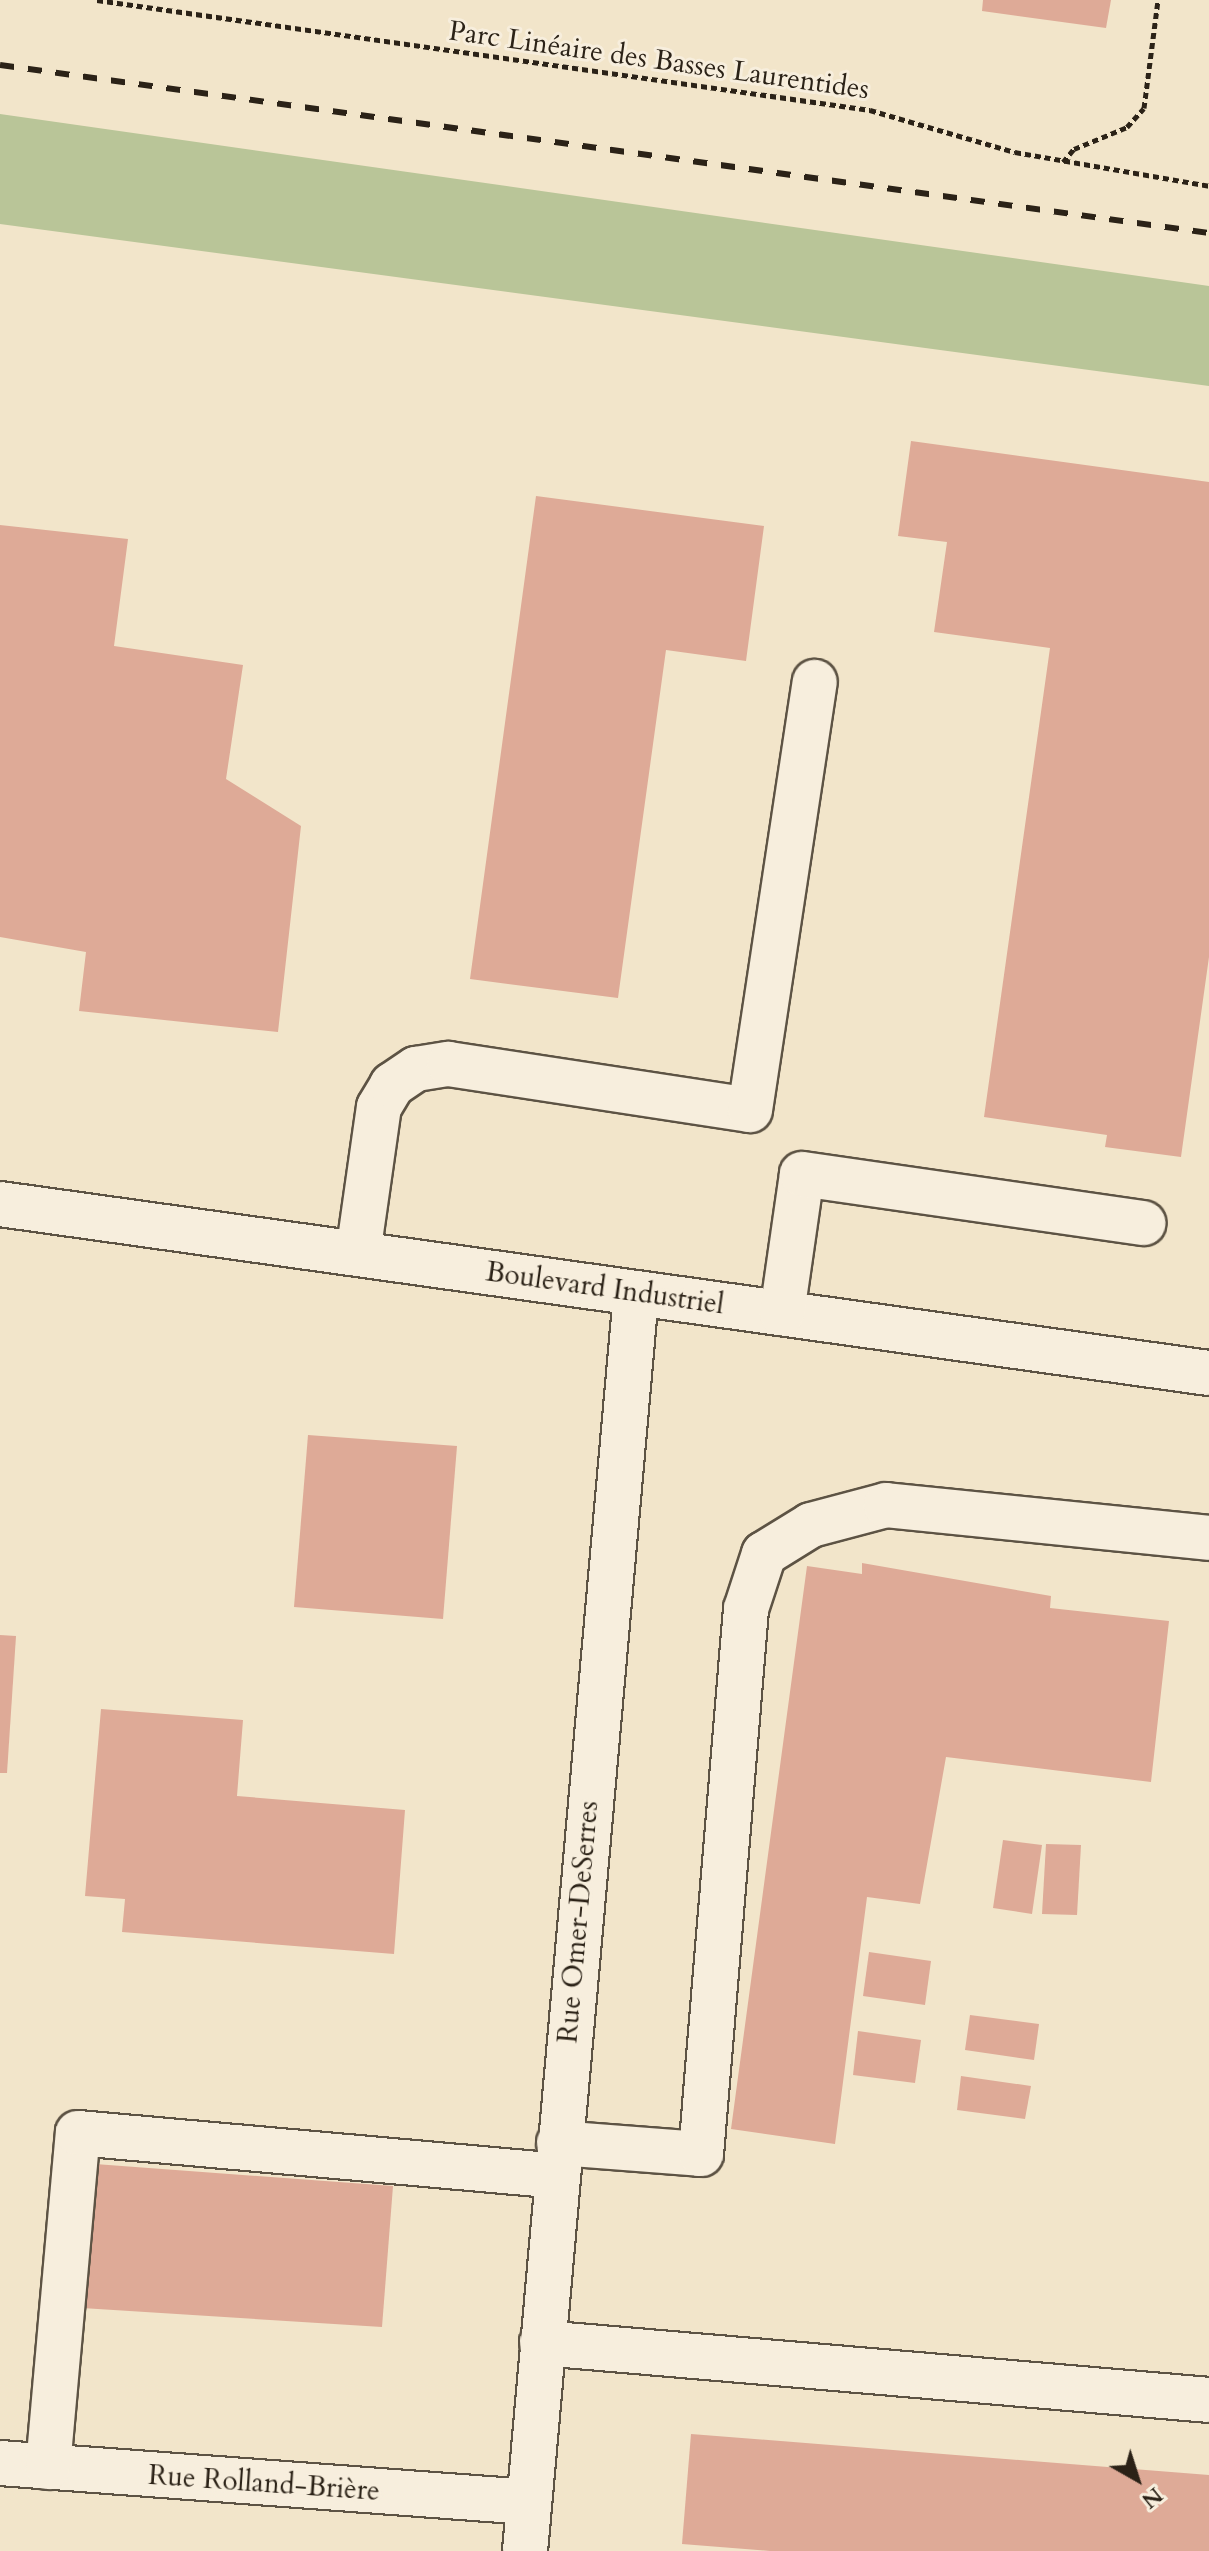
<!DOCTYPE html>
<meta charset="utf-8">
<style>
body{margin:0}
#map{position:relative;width:1209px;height:2551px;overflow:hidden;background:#f2e5ca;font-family:Cardo,serif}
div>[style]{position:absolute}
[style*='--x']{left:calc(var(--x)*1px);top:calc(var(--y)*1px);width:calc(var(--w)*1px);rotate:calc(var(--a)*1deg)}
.green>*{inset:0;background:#b9c598}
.building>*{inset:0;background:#deaa97}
.path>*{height:5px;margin-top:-2.5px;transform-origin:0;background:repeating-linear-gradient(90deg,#2b2217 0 6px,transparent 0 10px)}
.roads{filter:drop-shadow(2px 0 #5d5344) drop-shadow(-2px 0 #5d5344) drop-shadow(0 2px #5d5344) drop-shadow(0 -2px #5d5344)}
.minor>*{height:44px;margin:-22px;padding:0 22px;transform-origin:22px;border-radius:22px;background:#f7eedd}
.rail>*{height:6px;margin-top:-3px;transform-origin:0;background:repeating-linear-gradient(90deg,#2b2217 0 14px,transparent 0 28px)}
span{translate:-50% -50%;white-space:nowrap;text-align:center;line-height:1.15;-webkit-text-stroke:6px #f7eedd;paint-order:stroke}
.street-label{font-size:28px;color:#2b2217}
.north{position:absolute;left:1097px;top:2439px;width:80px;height:80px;-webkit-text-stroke:6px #f7eedd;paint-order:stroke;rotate:141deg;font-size:22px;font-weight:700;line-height:32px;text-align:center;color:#2b2217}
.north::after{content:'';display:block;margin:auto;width:28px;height:36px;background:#2b2217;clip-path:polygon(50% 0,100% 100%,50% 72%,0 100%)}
</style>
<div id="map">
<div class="green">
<div style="clip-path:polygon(0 114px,1209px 286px,1209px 386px,0 224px)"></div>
</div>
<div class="building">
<div style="clip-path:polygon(983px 0,1111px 0,1106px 28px,982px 11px)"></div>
<div style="clip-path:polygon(911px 441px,1209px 482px,1209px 957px,1181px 1157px,1105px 1147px,1107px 1135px,984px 1117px,1050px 648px,934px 632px,947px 542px,898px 536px)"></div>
<div style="clip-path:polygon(536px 496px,764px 526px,746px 661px,666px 650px,618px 998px,470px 979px)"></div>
<div style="clip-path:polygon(0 525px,128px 539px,114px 646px,243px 665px,226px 779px,301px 826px,278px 1032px,79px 1011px,86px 952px,0 937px)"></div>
<div style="clip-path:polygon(308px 1435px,457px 1446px,443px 1619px,294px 1607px)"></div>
<div style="clip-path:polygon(862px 1563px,1051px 1596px,1050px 1608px,1169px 1621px,1151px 1782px,946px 1757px,920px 1904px,867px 1897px,835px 2144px,731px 2129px,807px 1566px,862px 1574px)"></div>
<div style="clip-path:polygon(0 1635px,16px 1636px,7px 1773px,0 1773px)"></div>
<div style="clip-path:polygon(101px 1709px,243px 1720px,237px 1796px,405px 1810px,394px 1954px,122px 1932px,125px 1899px,85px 1896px)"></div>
<div style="clip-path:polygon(1003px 1840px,1042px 1845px,1032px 1914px,993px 1908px)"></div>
<div style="clip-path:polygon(1046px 1844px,1081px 1845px,1077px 1915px,1042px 1914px)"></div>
<div style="clip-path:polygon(869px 1952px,931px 1961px,925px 2005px,863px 1996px)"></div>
<div style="clip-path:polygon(970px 2015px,1039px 2024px,1034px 2060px,965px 2050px)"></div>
<div style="clip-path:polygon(858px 2031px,921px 2040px,915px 2083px,853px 2075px)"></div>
<div style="clip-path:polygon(961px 2076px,1031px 2086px,1025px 2119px,957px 2110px)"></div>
<div style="clip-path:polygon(95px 2164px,393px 2186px,382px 2327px,82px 2308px)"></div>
<div style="clip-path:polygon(691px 2434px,1209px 2475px,1209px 2551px,770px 2551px,682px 2544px)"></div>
</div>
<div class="path">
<div style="--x:97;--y:0;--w:781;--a:8.1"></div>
<div style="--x:870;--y:110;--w:151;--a:16.2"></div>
<div style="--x:1015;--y:152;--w:197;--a:9.9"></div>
<div style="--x:1063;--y:162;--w:17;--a:-50"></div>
<div style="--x:1074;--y:149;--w:57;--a:-22.5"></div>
<div style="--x:1127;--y:127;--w:25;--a:-48"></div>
<div style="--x:1144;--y:108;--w:109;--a:-82.6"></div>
</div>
<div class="roads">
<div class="minor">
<div style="--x:0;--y:1204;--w:1221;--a:7.96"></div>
<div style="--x:358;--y:1254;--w:148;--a:-81.9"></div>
<div style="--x:379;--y:1107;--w:26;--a:-59"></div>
<div style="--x:392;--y:1085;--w:29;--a:-34"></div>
<div style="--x:416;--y:1069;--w:33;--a:-9"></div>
<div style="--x:449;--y:1064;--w:304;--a:8.7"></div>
<div style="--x:750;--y:1110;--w:433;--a:-81.4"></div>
<div style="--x:782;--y:1313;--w:140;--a:-81.8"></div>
<div style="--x:802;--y:1174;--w:345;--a:8.2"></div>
<div style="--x:559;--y:2143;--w:142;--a:4.4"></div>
<div style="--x:701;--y:2154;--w:547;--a:-85.28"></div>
<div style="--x:746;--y:1609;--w:58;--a:-71.9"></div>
<div style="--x:764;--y:1554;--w:55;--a:-31.7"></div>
<div style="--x:811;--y:1525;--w:78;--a:-14.9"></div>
<div style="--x:886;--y:1505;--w:325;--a:5.8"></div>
<div style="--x:542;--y:2343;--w:669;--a:4.88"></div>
<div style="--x:0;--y:2463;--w:529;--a:4.22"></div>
<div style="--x:48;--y:2467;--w:335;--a:-84.9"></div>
<div style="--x:78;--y:2133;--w:480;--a:5.1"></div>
<div style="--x:525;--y:2551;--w:1262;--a:-84.95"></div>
</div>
</div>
<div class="rail">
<div style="--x:0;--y:65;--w:1221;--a:7.91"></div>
</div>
<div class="street-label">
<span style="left:659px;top:60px;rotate:8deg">Parc Linéaire des Basses Laurentides</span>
<span style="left:605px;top:1288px;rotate:8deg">Boulevard Industriel</span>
<span style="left:578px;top:1922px;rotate:-85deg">Rue Omer-DeSerres</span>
<span style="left:264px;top:2483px;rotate:4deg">Rue Rolland-Brière</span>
</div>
<div class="north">N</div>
</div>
